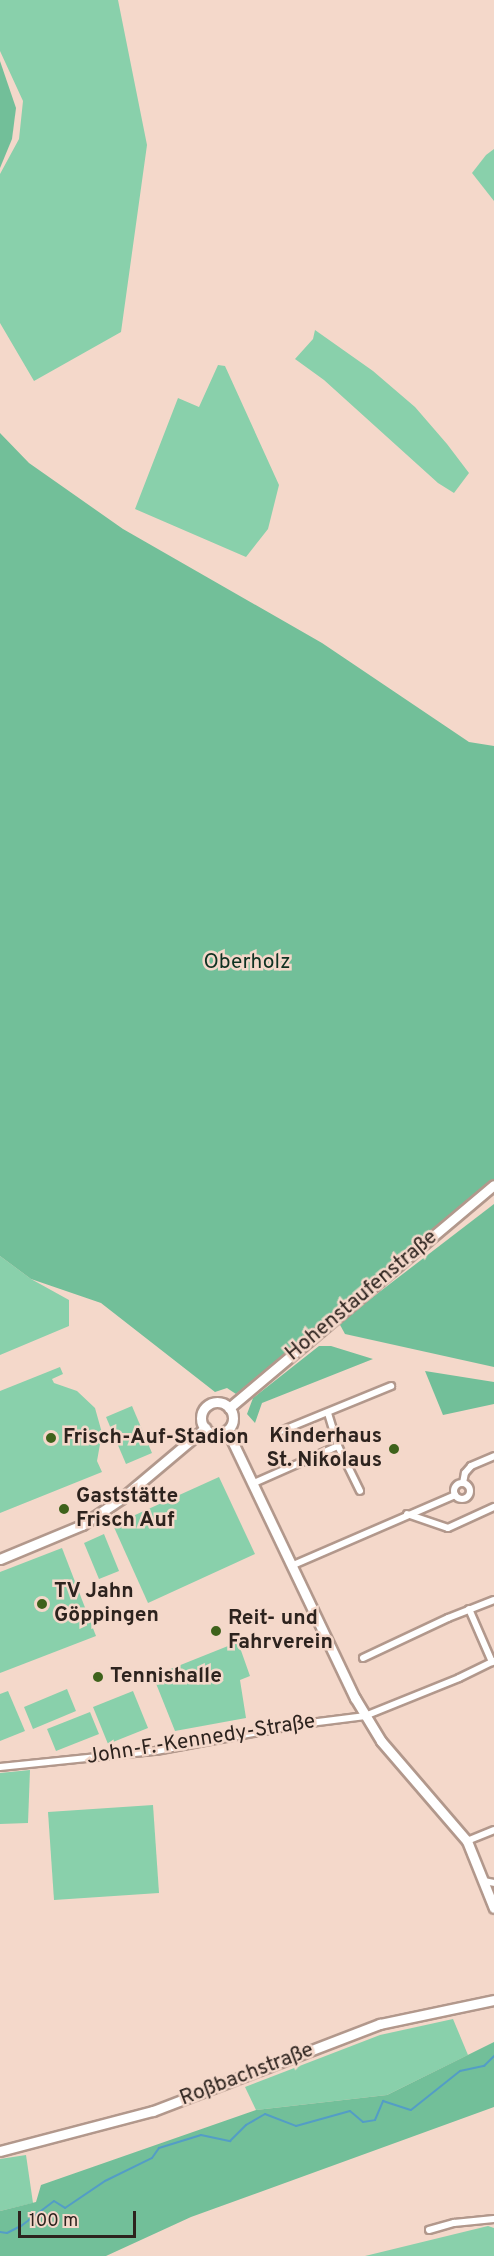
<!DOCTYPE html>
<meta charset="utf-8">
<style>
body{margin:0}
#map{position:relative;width:494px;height:2256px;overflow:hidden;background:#f4d8ca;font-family:Overpass,sans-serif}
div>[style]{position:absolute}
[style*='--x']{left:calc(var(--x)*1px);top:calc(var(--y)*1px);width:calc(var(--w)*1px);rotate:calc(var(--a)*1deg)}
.green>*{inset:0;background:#89d0ab}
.forest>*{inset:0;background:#72bf99}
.stream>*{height:2px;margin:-1px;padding:0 1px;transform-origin:1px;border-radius:1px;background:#539dc6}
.roads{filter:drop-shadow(2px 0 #b2988c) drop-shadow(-2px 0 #b2988c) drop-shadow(0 2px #b2988c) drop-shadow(0 -2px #b2988c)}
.street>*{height:6px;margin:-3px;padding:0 3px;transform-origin:3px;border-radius:3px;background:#fff}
.street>.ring{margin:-3px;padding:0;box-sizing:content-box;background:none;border:6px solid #fff;border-radius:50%}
.secondary>*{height:9px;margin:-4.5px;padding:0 4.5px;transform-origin:4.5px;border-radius:4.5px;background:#fff}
.secondary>.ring{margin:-4.5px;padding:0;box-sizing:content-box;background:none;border:9px solid #fff;border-radius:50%}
.dots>*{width:16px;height:16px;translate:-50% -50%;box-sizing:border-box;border:3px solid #f4d8ca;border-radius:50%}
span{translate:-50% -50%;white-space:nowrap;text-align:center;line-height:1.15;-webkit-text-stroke:5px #f4d8ca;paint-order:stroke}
.park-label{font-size:21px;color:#0e3121}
.street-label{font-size:21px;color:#2d231e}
.poi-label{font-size:21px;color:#2d231e;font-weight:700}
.right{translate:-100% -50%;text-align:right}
.left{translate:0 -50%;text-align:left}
.scale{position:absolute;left:18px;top:2211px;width:118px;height:27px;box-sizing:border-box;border:3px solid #2d231e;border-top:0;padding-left:8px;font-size:18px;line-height:21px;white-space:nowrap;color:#2d231e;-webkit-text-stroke:4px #f4d8ca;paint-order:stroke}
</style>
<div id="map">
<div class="green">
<div style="clip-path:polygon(0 0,118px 0,147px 145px,121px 332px,34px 381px,0 323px,0 174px,19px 139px,23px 101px,0 51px)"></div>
<div style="clip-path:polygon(494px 149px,494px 201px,472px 173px,486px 155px)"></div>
<div style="clip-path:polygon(315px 330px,373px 371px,415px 407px,447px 444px,469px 473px,454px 493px,438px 483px,324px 380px,295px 359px,313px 339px)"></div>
<div style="clip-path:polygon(218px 365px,225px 366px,279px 485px,268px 529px,246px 557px,135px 509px,178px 398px,199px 407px)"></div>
<div style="clip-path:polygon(0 1256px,31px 1279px,69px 1300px,69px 1326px,0 1355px)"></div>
<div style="clip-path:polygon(60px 1367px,63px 1374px,52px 1379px,54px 1383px,77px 1391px,95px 1408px,102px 1433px,97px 1461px,102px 1472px,0 1513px,0 1391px)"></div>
<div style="clip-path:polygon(132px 1406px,152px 1453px,126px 1464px,106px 1417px)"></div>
<div style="clip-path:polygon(219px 1477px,255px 1554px,148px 1603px,113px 1525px)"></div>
<div style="clip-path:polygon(104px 1534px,119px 1571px,99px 1579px,84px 1543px)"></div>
<div style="clip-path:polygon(62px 1548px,96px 1636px,0 1673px,0 1572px)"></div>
<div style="clip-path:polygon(238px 1642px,250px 1676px,240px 1680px,246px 1718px,175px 1731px,153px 1676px)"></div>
<div style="clip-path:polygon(67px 1689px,76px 1711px,33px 1729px,24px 1707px)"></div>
<div style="clip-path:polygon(8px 1691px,25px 1731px,0 1741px,0 1694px)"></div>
<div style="clip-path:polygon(133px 1691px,148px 1728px,108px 1744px,93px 1707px)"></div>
<div style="clip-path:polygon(90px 1712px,99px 1734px,56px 1751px,47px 1729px)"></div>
<div style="clip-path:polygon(30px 1770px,28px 1823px,0 1824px,0 1773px)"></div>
<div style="clip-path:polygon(153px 1805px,159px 1893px,54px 1900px,48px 1812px)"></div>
<div style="clip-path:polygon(453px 2019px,468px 2055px,387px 2095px,256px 2110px,245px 2087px,380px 2035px)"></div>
<div style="clip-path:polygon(26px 2155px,33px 2203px,0 2211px,0 2159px)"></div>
<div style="clip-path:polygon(488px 2226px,494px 2228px,494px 2256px,365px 2256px)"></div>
</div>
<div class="forest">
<div style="clip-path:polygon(0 61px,16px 108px,12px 139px,0 168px)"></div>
<div style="clip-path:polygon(0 433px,29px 463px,123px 529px,322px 643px,469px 742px,494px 746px,494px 1180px,236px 1394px,227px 1388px,215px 1392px,101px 1303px,31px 1279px,0 1256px)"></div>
<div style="clip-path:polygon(494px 1204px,494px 1367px,345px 1334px,339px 1323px)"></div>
<div style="clip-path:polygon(319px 1346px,331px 1346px,373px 1359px,262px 1403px,255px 1423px,247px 1414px,253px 1398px)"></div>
<div style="clip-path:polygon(425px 1371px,494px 1382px,494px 1404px,443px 1415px)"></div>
<div style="clip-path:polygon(494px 2042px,494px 2107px,191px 2217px,106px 2256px,0 2256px,0 2211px,36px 2202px,41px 2185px,256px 2110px,387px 2095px)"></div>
</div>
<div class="stream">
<div style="--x:0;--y:2232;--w:7;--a:8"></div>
<div style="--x:7;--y:2233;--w:16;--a:-27"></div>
<div style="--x:21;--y:2226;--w:41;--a:-37.1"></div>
<div style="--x:54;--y:2201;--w:13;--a:32"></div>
<div style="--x:65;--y:2208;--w:48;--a:-34"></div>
<div style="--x:105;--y:2181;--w:52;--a:-26.1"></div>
<div style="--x:152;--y:2158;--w:12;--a:-55"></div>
<div style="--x:159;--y:2148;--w:44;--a:-17.2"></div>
<div style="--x:201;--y:2135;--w:30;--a:12"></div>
<div style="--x:230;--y:2141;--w:23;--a:-45"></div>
<div style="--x:246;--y:2125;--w:22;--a:-30"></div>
<div style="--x:265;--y:2114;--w:33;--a:21"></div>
<div style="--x:296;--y:2126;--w:56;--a:-15.5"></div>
<div style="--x:350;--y:2111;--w:17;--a:40"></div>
<div style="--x:363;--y:2122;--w:12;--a:-9"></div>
<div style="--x:375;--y:2120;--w:21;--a:-67"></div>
<div style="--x:383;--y:2101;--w:29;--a:18"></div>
<div style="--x:411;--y:2110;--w:63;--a:-38.5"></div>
<div style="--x:460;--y:2071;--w:25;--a:-12"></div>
<div style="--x:484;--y:2066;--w:14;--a:-45"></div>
</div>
<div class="roads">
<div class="street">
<div style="--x:281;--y:1431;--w:119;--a:-22.2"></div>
<div style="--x:338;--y:1446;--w:50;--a:63.9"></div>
<div class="ring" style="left:454px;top:1483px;width:10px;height:10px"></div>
<div style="--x:254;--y:1483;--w:92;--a:-23.8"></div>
<div style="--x:338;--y:1446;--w:34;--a:-107"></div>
<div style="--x:463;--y:1483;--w:10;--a:-79"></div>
<div style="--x:465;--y:1473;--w:9;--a:-49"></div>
<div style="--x:471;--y:1466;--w:25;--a:-23"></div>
<div style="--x:407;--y:1514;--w:43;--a:18.9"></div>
<div style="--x:448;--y:1528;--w:51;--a:-24.5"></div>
<div style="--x:291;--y:1566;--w:179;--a:-23.4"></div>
<div style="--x:469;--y:1609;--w:58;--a:66.5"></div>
<div style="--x:363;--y:1658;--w:94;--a:-25.2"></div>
<div style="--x:448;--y:1618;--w:49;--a:-21.4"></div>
<div style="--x:0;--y:1767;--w:157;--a:-5.9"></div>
<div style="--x:156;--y:1751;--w:148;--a:-10.5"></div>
<div style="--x:302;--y:1724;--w:64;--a:-7.2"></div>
<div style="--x:365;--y:1716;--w:101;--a:-22"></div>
<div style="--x:459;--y:1678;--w:39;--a:-26"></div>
<div style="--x:467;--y:1841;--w:29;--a:-22"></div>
<div style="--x:484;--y:1881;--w:10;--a:11"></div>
<div style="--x:429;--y:2230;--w:26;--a:-16"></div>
<div style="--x:454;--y:2223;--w:40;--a:-5.7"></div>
</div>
<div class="secondary">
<div class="ring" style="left:201px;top:1402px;width:23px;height:23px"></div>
<div style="--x:229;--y:1408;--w:346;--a:-40.1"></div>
<div style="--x:227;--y:1430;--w:297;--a:64.5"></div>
<div style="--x:355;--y:1698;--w:50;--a:58.8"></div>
<div style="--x:381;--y:1741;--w:132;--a:49.3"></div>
<div style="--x:467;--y:1841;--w:72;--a:68.1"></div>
<div style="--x:0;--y:1559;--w:89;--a:-22.5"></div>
<div style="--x:82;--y:1525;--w:48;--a:-34"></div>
<div style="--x:122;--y:1498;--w:109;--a:-40.1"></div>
<div style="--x:0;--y:2151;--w:158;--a:-14.7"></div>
<div style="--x:153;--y:2111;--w:243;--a:-21"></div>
<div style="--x:380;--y:2024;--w:116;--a:-11.9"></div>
</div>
</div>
<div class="dots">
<div style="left:51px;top:1438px;background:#3e621b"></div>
<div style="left:394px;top:1449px;background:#3e621b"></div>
<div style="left:64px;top:1509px;background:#3e621b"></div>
<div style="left:42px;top:1604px;background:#3e621b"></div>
<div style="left:216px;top:1631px;background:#3e621b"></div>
<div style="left:98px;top:1677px;background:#3e621b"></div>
</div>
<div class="park-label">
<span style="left:247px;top:963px">Oberholz</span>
</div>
<div class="street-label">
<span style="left:362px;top:1296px;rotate:-40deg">Hohenstaufenstraße</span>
<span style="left:201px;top:1740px;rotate:-9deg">John-F.-Kennedy-Straße</span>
<span style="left:247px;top:2075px;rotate:-21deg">Roßbachstraße</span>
</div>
<div class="poi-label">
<span class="right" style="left:382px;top:1449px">Kinderhaus<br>St. Nikolaus</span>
<span class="left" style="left:63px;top:1438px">Frisch-Auf-Stadion</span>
<span class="left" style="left:76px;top:1509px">Gaststätte<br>Frisch Auf</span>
<span class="left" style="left:54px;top:1604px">TV Jahn<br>Göppingen</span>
<span class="left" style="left:228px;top:1631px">Reit- und<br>Fahrverein</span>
<span class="left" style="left:110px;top:1677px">Tennishalle</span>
</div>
<div class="scale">100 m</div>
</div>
